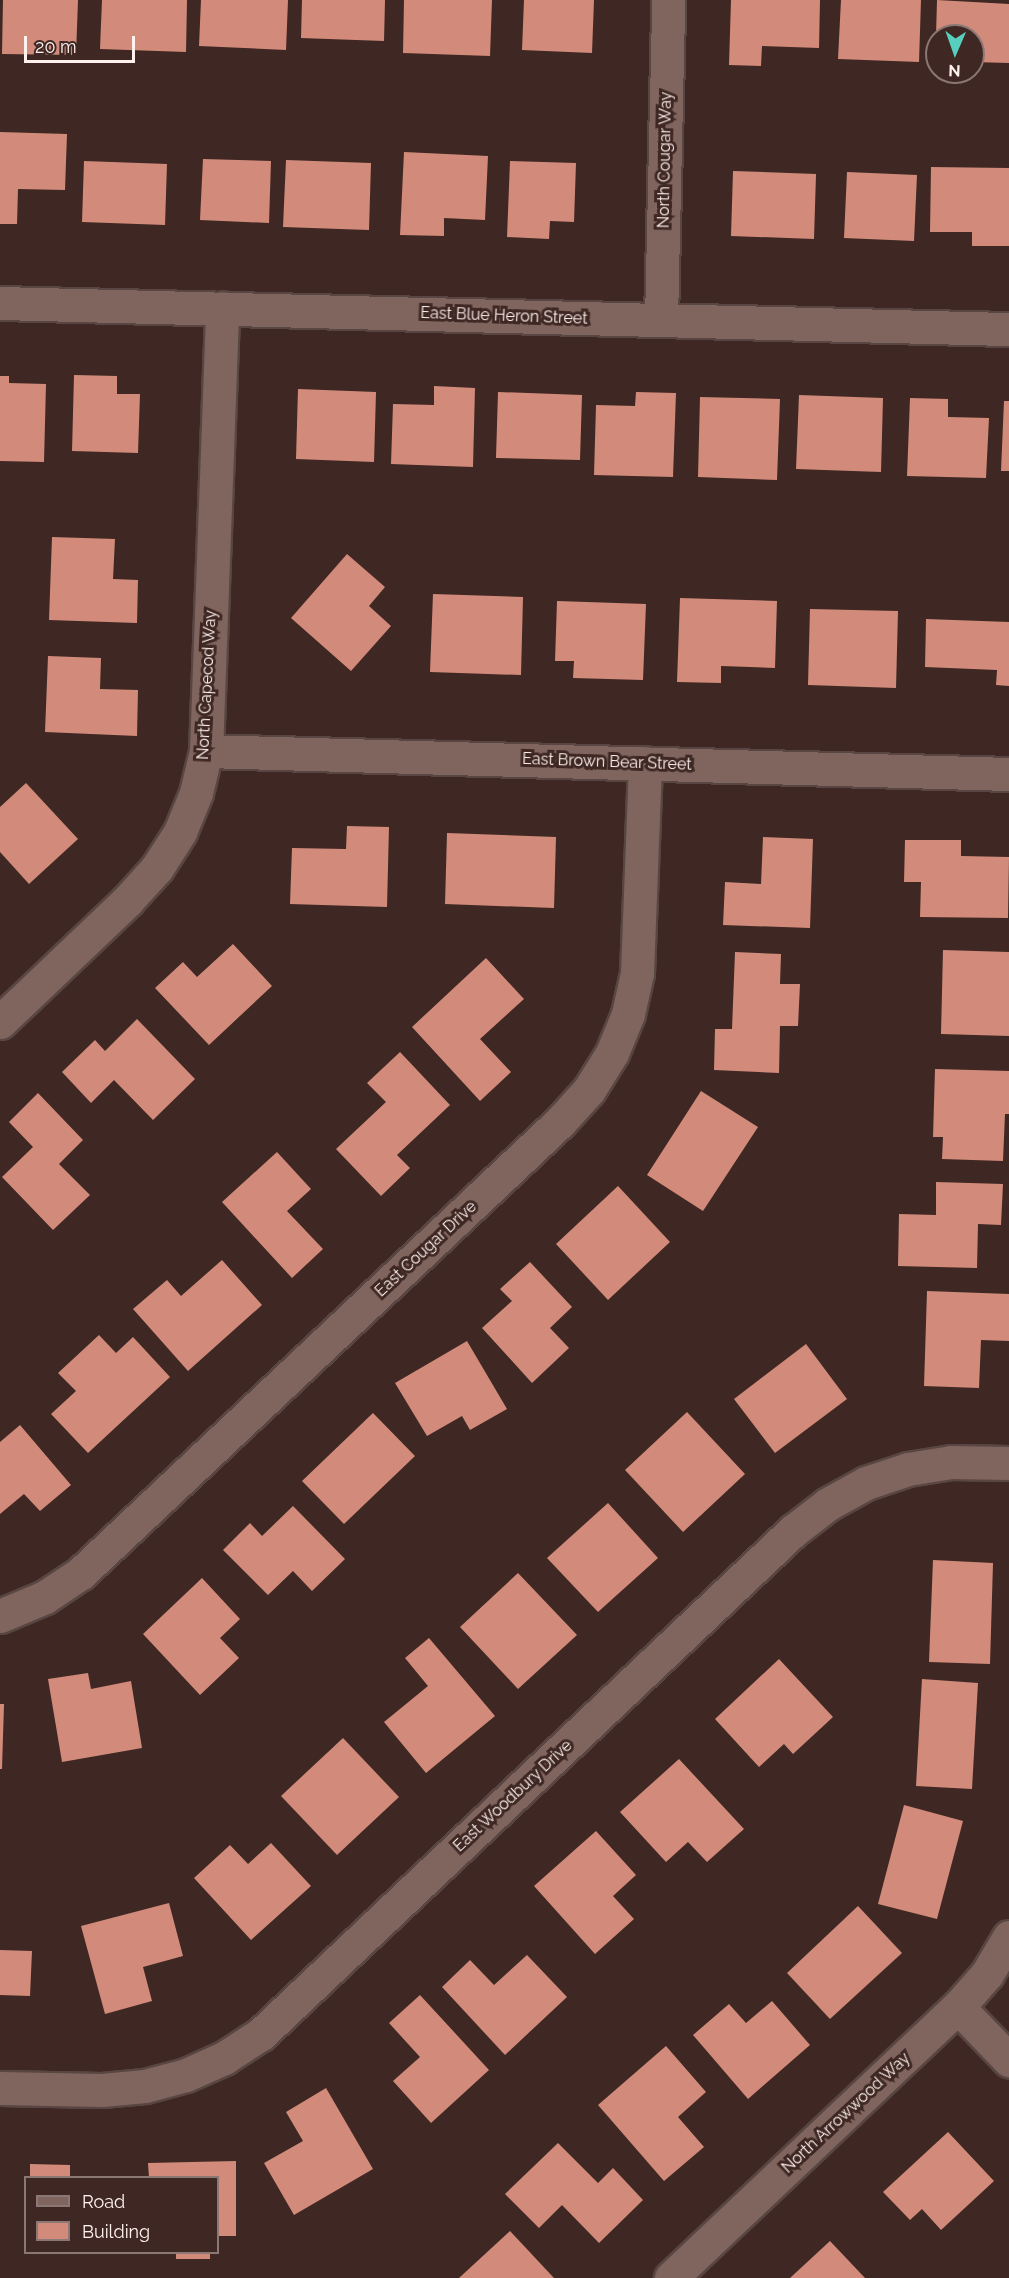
<!DOCTYPE html>
<style>
body{margin:0}
#map{position:relative;width:1009px;height:2278px;overflow:hidden;background:#3f2823;font-family:Raleway,sans-serif}
div>[style]{position:absolute}
[style*='--x']{left:calc(var(--x)*1px);top:calc(var(--y)*1px);width:calc(var(--w)*1px);rotate:calc(var(--a)*1deg)}
.building>*{inset:0;background:#d28b7a}
.roads{filter:drop-shadow(2px 0 #594642) drop-shadow(-2px 0 #594642) drop-shadow(0 2px #594642) drop-shadow(0 -2px #594642)}
.street>*{height:33px;margin:-16.5px;padding:0 16.5px;transform-origin:16.5px;border-radius:16.5px;background:#80655e}
span{translate:-50% -50%;white-space:nowrap;text-align:center;line-height:1.15;-webkit-text-stroke:6px #3f2823;paint-order:stroke}
.street-label{font-size:16px;color:#fef1ee}
.legend{position:absolute;left:24px;top:2176px;width:195px;height:78px;box-sizing:border-box;background:#3f2823;border:2px solid #8b7874;margin:0;padding:8px 10px;list-style:none;font-size:18px;color:#fef1ee}
.legend li{display:flex;align-items:center;gap:12px;height:30px}
.legend b{width:30px;border:2px solid #8b7874}
.north{position:absolute;left:925px;top:24px;width:60px;height:60px;box-sizing:border-box;background:#3f2823;border:2px solid #8b7874;border-radius:50%;rotate:182deg;font-size:16px;font-weight:700;line-height:24px;text-align:center;color:#fef1ee}
.north::after{content:'';display:block;margin:auto;width:21px;height:27px;background:#58cebf;clip-path:polygon(50% 0,100% 100%,50% 72%,0 100%)}
.scale{position:absolute;left:24px;top:36px;width:111px;height:27px;box-sizing:border-box;border:3px solid #fef1ee;border-top:0;padding-left:8px;font-size:18px;line-height:21px;white-space:nowrap;color:#fef1ee;-webkit-text-stroke:4px #3f2823;paint-order:stroke}
</style>
<div id="map">
<div class="building">
<div style="clip-path:polygon(3px 0,78px 0,76px 55px,2px 54px)"></div>
<div style="clip-path:polygon(102px 0,187px 0,186px 52px,100px 49px)"></div>
<div style="clip-path:polygon(201px 0,288px 0,286px 50px,199px 46px)"></div>
<div style="clip-path:polygon(302px 0,385px 0,384px 41px,301px 38px)"></div>
<div style="clip-path:polygon(404px 0,492px 0,490px 56px,403px 53px)"></div>
<div style="clip-path:polygon(524px 0,594px 0,592px 53px,522px 50px)"></div>
<div style="clip-path:polygon(731px 0,820px 0,819px 48px,762px 46px,761px 66px,729px 65px)"></div>
<div style="clip-path:polygon(841px 0,921px 0,919px 62px,838px 59px)"></div>
<div style="clip-path:polygon(937px 0,1009px 4px,1009px 63px,973px 62px,973px 36px,936px 36px)"></div>
<div style="clip-path:polygon(0 132px,67px 134px,65px 190px,18px 189px,17px 224px,0 224px)"></div>
<div style="clip-path:polygon(404px 152px,488px 156px,485px 220px,444px 218px,444px 236px,400px 235px)"></div>
<div style="clip-path:polygon(203px 159px,271px 161px,269px 223px,200px 220px)"></div>
<div style="clip-path:polygon(286px 160px,371px 163px,369px 230px,283px 227px)"></div>
<div style="clip-path:polygon(84px 161px,167px 164px,165px 225px,82px 222px)"></div>
<div style="clip-path:polygon(510px 161px,576px 163px,574px 222px,550px 221px,549px 239px,507px 237px)"></div>
<div style="clip-path:polygon(931px 167px,1009px 168px,1009px 246px,972px 246px,972px 232px,930px 232px)"></div>
<div style="clip-path:polygon(733px 171px,816px 174px,814px 239px,731px 236px)"></div>
<div style="clip-path:polygon(847px 172px,917px 175px,914px 241px,844px 238px)"></div>
<div style="clip-path:polygon(74px 375px,117px 376px,117px 394px,140px 394px,138px 453px,72px 451px)"></div>
<div style="clip-path:polygon(0 376px,9px 376px,9px 383px,46px 384px,44px 462px,0 461px)"></div>
<div style="clip-path:polygon(434px 386px,475px 388px,473px 467px,391px 464px,393px 404px,434px 405px)"></div>
<div style="clip-path:polygon(298px 389px,376px 392px,374px 462px,296px 459px)"></div>
<div style="clip-path:polygon(498px 392px,582px 395px,580px 460px,496px 458px)"></div>
<div style="clip-path:polygon(636px 392px,676px 393px,673px 477px,594px 475px,596px 405px,635px 406px)"></div>
<div style="clip-path:polygon(799px 395px,883px 398px,881px 472px,796px 469px)"></div>
<div style="clip-path:polygon(700px 397px,780px 399px,777px 480px,698px 477px)"></div>
<div style="clip-path:polygon(910px 398px,948px 399px,948px 417px,989px 418px,986px 478px,907px 476px)"></div>
<div style="clip-path:polygon(1004px 401px,1009px 401px,1009px 471px,1001px 471px)"></div>
<div style="clip-path:polygon(52px 537px,115px 539px,113px 579px,138px 580px,137px 623px,49px 620px)"></div>
<div style="clip-path:polygon(347px 554px,385px 587px,369px 606px,391px 626px,351px 671px,291px 618px)"></div>
<div style="clip-path:polygon(433px 594px,523px 597px,521px 675px,430px 672px)"></div>
<div style="clip-path:polygon(680px 598px,777px 601px,775px 668px,721px 666px,721px 683px,677px 682px)"></div>
<div style="clip-path:polygon(557px 601px,646px 604px,643px 680px,573px 678px,574px 661px,555px 661px)"></div>
<div style="clip-path:polygon(810px 609px,898px 611px,896px 688px,808px 685px)"></div>
<div style="clip-path:polygon(926px 619px,1009px 622px,1009px 686px,996px 685px,997px 670px,925px 667px)"></div>
<div style="clip-path:polygon(48px 656px,101px 658px,100px 689px,138px 690px,137px 736px,45px 732px)"></div>
<div style="clip-path:polygon(26px 783px,78px 839px,29px 884px,0 852px,0 807px)"></div>
<div style="clip-path:polygon(347px 826px,389px 827px,387px 907px,290px 904px,292px 848px,346px 849px)"></div>
<div style="clip-path:polygon(447px 833px,556px 837px,554px 908px,445px 904px)"></div>
<div style="clip-path:polygon(763px 837px,813px 839px,810px 928px,723px 925px,725px 882px,761px 884px)"></div>
<div style="clip-path:polygon(905px 840px,961px 840px,961px 856px,1009px 857px,1008px 918px,920px 917px,921px 882px,904px 882px)"></div>
<div style="clip-path:polygon(233px 944px,272px 986px,209px 1045px,155px 988px,183px 962px,197px 977px)"></div>
<div style="clip-path:polygon(943px 950px,1009px 952px,1009px 1036px,941px 1034px)"></div>
<div style="clip-path:polygon(735px 952px,781px 954px,780px 984px,800px 984px,798px 1026px,780px 1026px,779px 1073px,714px 1070px,715px 1029px,732px 1029px)"></div>
<div style="clip-path:polygon(486px 958px,524px 999px,480px 1039px,511px 1072px,480px 1101px,412px 1027px)"></div>
<div style="clip-path:polygon(137px 1019px,195px 1079px,153px 1120px,114px 1080px,91px 1103px,62px 1072px,95px 1040px,105px 1051px)"></div>
<div style="clip-path:polygon(400px 1052px,450px 1105px,397px 1155px,410px 1168px,381px 1196px,336px 1149px,386px 1102px,367px 1083px)"></div>
<div style="clip-path:polygon(935px 1069px,1009px 1071px,1009px 1114px,1005px 1114px,1003px 1161px,942px 1159px,943px 1137px,933px 1137px)"></div>
<div style="clip-path:polygon(701px 1091px,758px 1127px,703px 1211px,647px 1175px)"></div>
<div style="clip-path:polygon(38px 1093px,83px 1140px,59px 1164px,90px 1195px,53px 1230px,2px 1177px,33px 1147px,9px 1122px)"></div>
<div style="clip-path:polygon(277px 1152px,311px 1189px,287px 1211px,323px 1249px,292px 1278px,222px 1202px)"></div>
<div style="clip-path:polygon(936px 1182px,1003px 1184px,1001px 1225px,978px 1224px,977px 1268px,898px 1266px,899px 1214px,936px 1215px)"></div>
<div style="clip-path:polygon(618px 1186px,670px 1242px,608px 1300px,556px 1244px)"></div>
<div style="clip-path:polygon(222px 1260px,262px 1305px,188px 1371px,133px 1309px,167px 1280px,181px 1296px)"></div>
<div style="clip-path:polygon(530px 1262px,572px 1307px,550px 1328px,569px 1348px,532px 1383px,482px 1328px,512px 1301px,500px 1289px)"></div>
<div style="clip-path:polygon(927px 1291px,1009px 1294px,1009px 1341px,981px 1340px,979px 1388px,924px 1386px)"></div>
<div style="clip-path:polygon(99px 1335px,116px 1353px,133px 1337px,170px 1377px,88px 1453px,51px 1414px,76px 1391px,58px 1373px)"></div>
<div style="clip-path:polygon(467px 1341px,507px 1409px,470px 1430px,462px 1416px,427px 1436px,395px 1383px)"></div>
<div style="clip-path:polygon(806px 1344px,847px 1399px,775px 1453px,734px 1399px)"></div>
<div style="clip-path:polygon(687px 1412px,745px 1474px,683px 1532px,625px 1470px)"></div>
<div style="clip-path:polygon(373px 1413px,415px 1456px,344px 1524px,302px 1481px)"></div>
<div style="clip-path:polygon(20px 1425px,71px 1485px,40px 1511px,24px 1494px,0 1514px,0 1442px)"></div>
<div style="clip-path:polygon(608px 1503px,658px 1558px,598px 1612px,547px 1558px)"></div>
<div style="clip-path:polygon(293px 1506px,345px 1559px,312px 1591px,293px 1571px,268px 1595px,223px 1550px,250px 1523px,262px 1536px)"></div>
<div style="clip-path:polygon(933px 1560px,993px 1563px,990px 1664px,929px 1662px)"></div>
<div style="clip-path:polygon(518px 1573px,577px 1635px,518px 1689px,460px 1627px)"></div>
<div style="clip-path:polygon(202px 1578px,240px 1619px,220px 1638px,239px 1658px,200px 1695px,143px 1634px)"></div>
<div style="clip-path:polygon(429px 1638px,495px 1716px,426px 1773px,384px 1722px,428px 1686px,405px 1658px)"></div>
<div style="clip-path:polygon(779px 1659px,833px 1717px,793px 1754px,784px 1744px,759px 1767px,715px 1719px)"></div>
<div style="clip-path:polygon(88px 1673px,91px 1689px,131px 1681px,142px 1748px,62px 1762px,48px 1679px)"></div>
<div style="clip-path:polygon(922px 1679px,978px 1683px,972px 1789px,916px 1786px)"></div>
<div style="clip-path:polygon(0 1704px,4px 1704px,2px 1769px,0 1769px)"></div>
<div style="clip-path:polygon(343px 1738px,399px 1797px,337px 1855px,281px 1796px)"></div>
<div style="clip-path:polygon(679px 1759px,744px 1829px,707px 1862px,688px 1842px,666px 1862px,620px 1812px)"></div>
<div style="clip-path:polygon(904px 1805px,963px 1821px,937px 1919px,878px 1904px)"></div>
<div style="clip-path:polygon(596px 1831px,636px 1875px,613px 1896px,634px 1919px,595px 1954px,534px 1886px)"></div>
<div style="clip-path:polygon(271px 1843px,311px 1886px,251px 1940px,194px 1878px,230px 1845px,248px 1864px)"></div>
<div style="clip-path:polygon(169px 1903px,183px 1956px,143px 1967px,152px 2001px,105px 2014px,81px 1926px)"></div>
<div style="clip-path:polygon(858px 1906px,902px 1953px,830px 2019px,787px 1973px)"></div>
<div style="clip-path:polygon(0 1950px,32px 1951px,30px 1996px,0 1995px)"></div>
<div style="clip-path:polygon(527px 1955px,567px 1997px,505px 2055px,442px 1987px,470px 1960px,494px 1985px)"></div>
<div style="clip-path:polygon(420px 1995px,489px 2070px,431px 2123px,393px 2081px,420px 2057px,389px 2023px)"></div>
<div style="clip-path:polygon(772px 2001px,810px 2045px,748px 2099px,693px 2035px,729px 2004px,746px 2023px)"></div>
<div style="clip-path:polygon(666px 2046px,706px 2092px,678px 2117px,704px 2147px,664px 2181px,598px 2105px)"></div>
<div style="clip-path:polygon(326px 2088px,373px 2169px,294px 2215px,264px 2163px,303px 2141px,286px 2112px)"></div>
<div style="clip-path:polygon(948px 2132px,994px 2181px,941px 2230px,922px 2209px,910px 2220px,883px 2192px)"></div>
<div style="clip-path:polygon(558px 2143px,598px 2183px,613px 2168px,643px 2200px,599px 2243px,562px 2205px,539px 2228px,505px 2194px)"></div>
<div style="clip-path:polygon(236px 2161px,236px 2236px,218px 2236px,218px 2178px,149px 2178px,148px 2163px)"></div>
<div style="clip-path:polygon(30px 2164px,70px 2165px,70px 2178px,30px 2178px)"></div>
<div style="clip-path:polygon(510px 2231px,554px 2278px,459px 2278px)"></div>
<div style="clip-path:polygon(830px 2241px,865px 2278px,790px 2278px)"></div>
<div style="clip-path:polygon(176px 2252px,210px 2252px,210px 2259px,176px 2259px)"></div>
</div>
<div class="roads">
<div class="street">
<div style="--x:0;--y:303;--w:1009;--a:1.48"></div>
<div style="--x:661;--y:320;--w:320;--a:-88.7"></div>
<div style="--x:206;--y:751;--w:803;--a:1.64"></div>
<div style="--x:0;--y:1022;--w:177;--a:-43.6"></div>
<div style="--x:128;--y:900;--w:43;--a:-47.8"></div>
<div style="--x:157;--y:868;--w:43;--a:-57.4"></div>
<div style="--x:180;--y:832;--w:42;--a:-67.7"></div>
<div style="--x:196;--y:793;--w:43;--a:-76.6"></div>
<div style="--x:206;--y:751;--w:443;--a:-87.9"></div>
<div style="--x:0;--y:1616;--w:49;--a:-22.9"></div>
<div style="--x:45;--y:1597;--w:43;--a:-33.7"></div>
<div style="--x:81;--y:1573;--w:658;--a:-43.28"></div>
<div style="--x:560;--y:1122;--w:43;--a:-47.8"></div>
<div style="--x:589;--y:1090;--w:44;--a:-58.1"></div>
<div style="--x:612;--y:1053;--w:42;--a:-67.7"></div>
<div style="--x:628;--y:1014;--w:42;--a:-77.6"></div>
<div style="--x:637;--y:973;--w:210;--a:-87.8"></div>
<div style="--x:958;--y:2007;--w:74;--a:46.1"></div>
<div style="--x:0;--y:2088;--w:102;--a:1.1"></div>
<div style="--x:102;--y:2090;--w:43;--a:-5.3"></div>
<div style="--x:145;--y:2086;--w:42;--a:-15"></div>
<div style="--x:186;--y:2075;--w:42;--a:-24.1"></div>
<div style="--x:224;--y:2058;--w:44;--a:-33"></div>
<div style="--x:261;--y:2034;--w:732;--a:-43.4"></div>
<div style="--x:793;--y:1531;--w:44;--a:-37.6"></div>
<div style="--x:828;--y:1504;--w:43;--a:-28.9"></div>
<div style="--x:866;--y:1483;--w:44;--a:-18.4"></div>
<div style="--x:908;--y:1469;--w:44;--a:-9.2"></div>
<div style="--x:951;--y:1462;--w:58;--a:1"></div>
<div style="--x:671;--y:2278;--w:395;--a:-43.4"></div>
<div style="--x:958;--y:2007;--w:44;--a:-48.7"></div>
<div style="--x:987;--y:1974;--w:43;--a:-59.3"></div>
</div>
</div>
<div class="street-label">
<span style="left:665px;top:160px;rotate:-89deg">North Cougar Way</span>
<span style="left:504px;top:316px;rotate:2deg">East Blue Heron Street</span>
<span style="left:207px;top:685px;rotate:-87deg">North Capecod Way</span>
<span style="left:607px;top:762px;rotate:2deg">East Brown Bear Street</span>
<span style="left:426px;top:1249px;rotate:-43deg">East Cougar Drive</span>
<span style="left:513px;top:1796px;rotate:-43deg">East Woodbury Drive</span>
<span style="left:846px;top:2113px;rotate:-43deg">North Arrowwood Way</span>
</div>
<ul class="legend">
<li><b style="height:8px;background:#80655e"></b>Road</li>
<li><b style="height:16px;background:#d28b7a"></b>Building</li>
</ul>
<div class="north">N</div>
<div class="scale">20 m</div>
</div>
